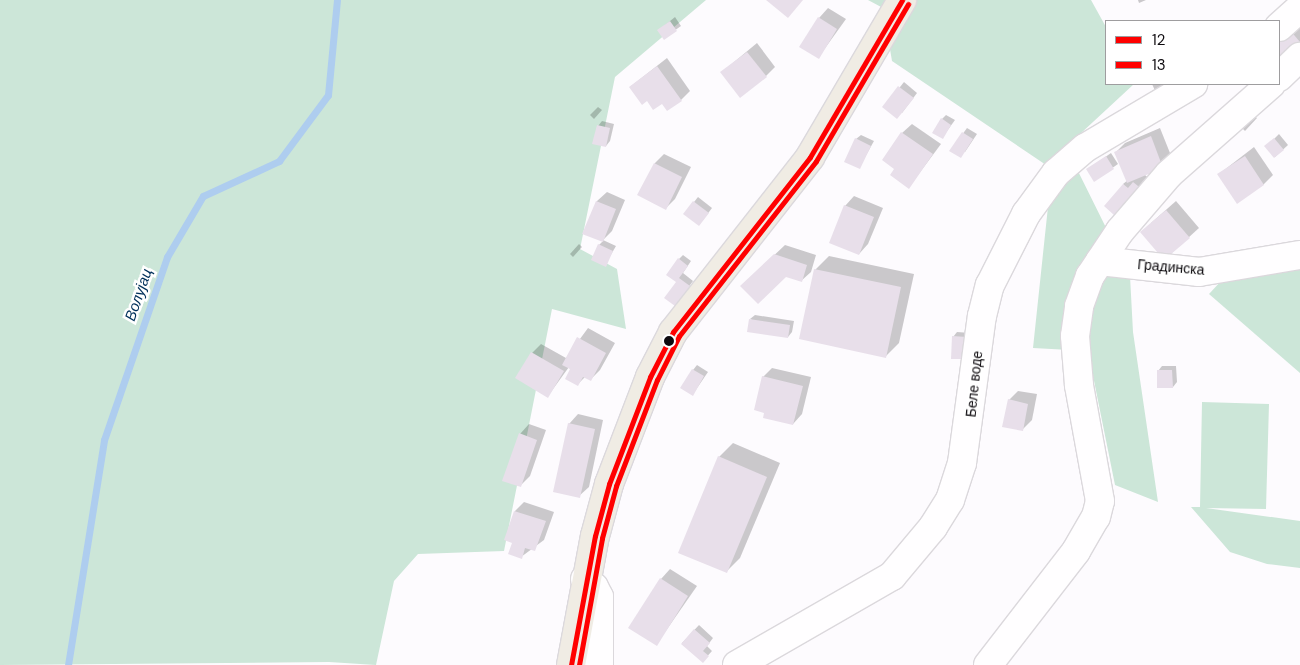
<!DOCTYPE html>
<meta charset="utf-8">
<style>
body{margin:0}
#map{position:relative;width:1300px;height:665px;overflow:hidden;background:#fdfbfe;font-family:"DM Sans",sans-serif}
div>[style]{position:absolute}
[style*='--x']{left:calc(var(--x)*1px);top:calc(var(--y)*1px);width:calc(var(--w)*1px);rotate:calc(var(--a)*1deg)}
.green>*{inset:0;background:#cce6d8}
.shadow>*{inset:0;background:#0003}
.stream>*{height:7px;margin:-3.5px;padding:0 3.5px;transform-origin:3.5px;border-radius:3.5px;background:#aecdef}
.building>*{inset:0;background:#e8dfea}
.roads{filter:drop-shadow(1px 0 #dbd8dc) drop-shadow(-1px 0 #dbd8dc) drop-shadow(0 1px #dbd8dc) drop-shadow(0 -1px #dbd8dc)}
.minor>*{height:28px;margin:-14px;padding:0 14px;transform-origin:14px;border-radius:14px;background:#fffeff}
.major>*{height:28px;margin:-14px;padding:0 14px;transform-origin:14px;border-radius:14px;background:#f0ece4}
.bus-1>*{height:5px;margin:-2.5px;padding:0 2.5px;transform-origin:2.5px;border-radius:2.5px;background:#f00}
.bus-2>*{height:5px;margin:-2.5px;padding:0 2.5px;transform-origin:2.5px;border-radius:2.5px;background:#f00}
.dots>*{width:14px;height:14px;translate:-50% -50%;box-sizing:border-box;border:2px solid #fff;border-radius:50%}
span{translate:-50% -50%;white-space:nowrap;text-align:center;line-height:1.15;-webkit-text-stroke:5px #fff;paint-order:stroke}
.street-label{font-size:14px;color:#0d0a0e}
.water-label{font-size:15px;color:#00305a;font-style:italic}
.legend{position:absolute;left:1105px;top:20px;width:175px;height:65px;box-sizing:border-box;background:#fff;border:1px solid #9e9d9f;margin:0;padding:6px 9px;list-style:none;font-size:15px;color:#0d0a0e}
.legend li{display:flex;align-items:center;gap:10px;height:25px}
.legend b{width:25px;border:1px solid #9e9d9f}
</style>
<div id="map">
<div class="green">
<div style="clip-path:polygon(0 0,706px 0,615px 77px,580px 249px,617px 269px,626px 329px,552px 309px,504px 551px,418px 554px,394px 581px,376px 665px,329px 662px,0 665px)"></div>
<div style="clip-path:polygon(868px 0,1091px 0,1106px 27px,1106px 84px,1134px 84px,1066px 147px,1130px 276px,1133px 332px,1158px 502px,1115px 485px,1088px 351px,1033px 348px,1052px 169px,892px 61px,883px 8px)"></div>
<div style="clip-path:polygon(1300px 257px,1300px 373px,1209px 294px,1222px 280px)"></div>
<div style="clip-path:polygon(1202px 402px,1269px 404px,1266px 509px,1206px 508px,1300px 521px,1300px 568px,1267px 564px,1230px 552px,1191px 507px,1200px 507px)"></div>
</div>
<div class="shadow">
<div style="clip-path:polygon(1138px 0,1146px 0,1139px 3px)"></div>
<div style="clip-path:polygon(828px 8px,846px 19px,818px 58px,819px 18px)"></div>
<div style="clip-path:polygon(675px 17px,681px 26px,664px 38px,659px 30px)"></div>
<div style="clip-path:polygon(1300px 22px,1300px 49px,1279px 68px,1279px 38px)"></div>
<div style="clip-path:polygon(757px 43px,775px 67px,766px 76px,722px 72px)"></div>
<div style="clip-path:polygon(667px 58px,690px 91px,681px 100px,648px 99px,630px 87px)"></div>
<div style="clip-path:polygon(904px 82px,917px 93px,902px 113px,884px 107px)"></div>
<div style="clip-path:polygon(1152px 84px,1178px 84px,1157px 95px)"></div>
<div style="clip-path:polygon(598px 107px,602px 110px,594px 119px,590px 115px)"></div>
<div style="clip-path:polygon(1251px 113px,1257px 118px,1245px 131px,1239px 125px)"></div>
<div style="clip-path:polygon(946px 115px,955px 120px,942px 138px,942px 119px)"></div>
<div style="clip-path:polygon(602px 121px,614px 124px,610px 141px,606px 146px,598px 126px)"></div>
<div style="clip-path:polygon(912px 124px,941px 144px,909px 187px,896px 168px,902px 133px)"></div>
<div style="clip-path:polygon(967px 128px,977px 134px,965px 152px,951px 150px)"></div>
<div style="clip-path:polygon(1160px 128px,1172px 158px,1145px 175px,1151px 180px,1134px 200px,1123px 184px,1128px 180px,1116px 152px,1125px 143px)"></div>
<div style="clip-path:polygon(1279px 134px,1288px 145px,1275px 157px,1266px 147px)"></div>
<div style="clip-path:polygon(861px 135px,874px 141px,859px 168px,856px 139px)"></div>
<div style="clip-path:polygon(1254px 147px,1273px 175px,1263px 185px,1219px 174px)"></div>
<div style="clip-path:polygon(1111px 153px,1118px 164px,1095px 180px,1088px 169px)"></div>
<div style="clip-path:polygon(664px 154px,691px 167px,675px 199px,666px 208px,639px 195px,655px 163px)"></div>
<div style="clip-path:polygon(607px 192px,625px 200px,612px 231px,603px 240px,616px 246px,605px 265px,599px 245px,603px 241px,584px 233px,597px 201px)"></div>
<div style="clip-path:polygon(854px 196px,883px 208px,868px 244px,859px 254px,845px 206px)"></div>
<div style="clip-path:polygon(698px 197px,712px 208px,703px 220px,694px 202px)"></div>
<div style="clip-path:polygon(1176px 201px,1199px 228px,1165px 259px,1151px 223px)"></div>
<div style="clip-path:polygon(579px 244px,582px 247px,573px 257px,570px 254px)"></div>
<div style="clip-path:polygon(785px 245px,816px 255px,811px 272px,801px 281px,786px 276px,751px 277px)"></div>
<div style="clip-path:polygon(683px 255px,691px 261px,683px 273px,693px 281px,679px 300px,679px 259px)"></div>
<div style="clip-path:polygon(829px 256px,914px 274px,899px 343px,885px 357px,815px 270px)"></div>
<div style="clip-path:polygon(755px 315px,794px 321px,792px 332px,788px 337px,750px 319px)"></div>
<div style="clip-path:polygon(588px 328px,615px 343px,600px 370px,591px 379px,586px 376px,578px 384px,569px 367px,548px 396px,532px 353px,541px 344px,566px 358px)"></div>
<div style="clip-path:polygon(957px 332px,971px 333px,970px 354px,953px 337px)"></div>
<div style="clip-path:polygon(697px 365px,708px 372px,693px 394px,693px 370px)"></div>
<div style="clip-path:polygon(1162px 366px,1176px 366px,1177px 382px,1173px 387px,1158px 371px)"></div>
<div style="clip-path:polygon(772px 368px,811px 377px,802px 414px,793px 424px,765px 412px,763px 377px)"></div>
<div style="clip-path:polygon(1018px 391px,1037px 394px,1032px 420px,1022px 430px,1009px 400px)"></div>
<div style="clip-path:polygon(578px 414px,603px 420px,589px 487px,579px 496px,569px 424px)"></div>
<div style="clip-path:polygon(529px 424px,546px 430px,530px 476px,520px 486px,520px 434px)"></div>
<div style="clip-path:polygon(733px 443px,780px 463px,740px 558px,726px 572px,719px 457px)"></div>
<div style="clip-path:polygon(524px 502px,554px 512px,544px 540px,521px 557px,515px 511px)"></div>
<div style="clip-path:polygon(670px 569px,697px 586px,656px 645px,661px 579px)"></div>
<div style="clip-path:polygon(699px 625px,713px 638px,707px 646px,712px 651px,703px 661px,682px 643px)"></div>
</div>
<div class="stream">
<div style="--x:68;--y:665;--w:228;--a:-80.9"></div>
<div style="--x:104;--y:440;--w:194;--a:-71"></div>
<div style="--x:167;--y:257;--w:71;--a:-59.5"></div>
<div style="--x:203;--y:196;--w:84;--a:-24.7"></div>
<div style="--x:279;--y:161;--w:82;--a:-53.4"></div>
<div style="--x:328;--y:95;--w:95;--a:-84.6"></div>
</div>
<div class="building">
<div style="clip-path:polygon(766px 0,803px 0,788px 18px)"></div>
<div style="clip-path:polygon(818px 17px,837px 29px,819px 59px,799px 47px)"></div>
<div style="clip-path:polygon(670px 21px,677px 31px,664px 40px,657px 30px)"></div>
<div style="clip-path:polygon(1289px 29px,1300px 42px,1300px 51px,1279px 69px,1279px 37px)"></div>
<div style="clip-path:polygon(747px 52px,767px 77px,740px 98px,720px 72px)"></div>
<div style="clip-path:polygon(657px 66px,682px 101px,667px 111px,662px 104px,653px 110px,647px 101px,642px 105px,629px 87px)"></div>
<div style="clip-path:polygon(898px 86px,914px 98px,897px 119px,882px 107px)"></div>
<div style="clip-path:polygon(941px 118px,951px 125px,943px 139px,932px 133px)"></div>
<div style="clip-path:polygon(597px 125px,610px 128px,606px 147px,592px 144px)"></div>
<div style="clip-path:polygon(901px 132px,933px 154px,909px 189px,890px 175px,894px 169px,882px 160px)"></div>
<div style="clip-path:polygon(962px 132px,973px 139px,961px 158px,949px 151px)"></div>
<div style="clip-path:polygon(1151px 136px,1163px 168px,1127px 183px,1114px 152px)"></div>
<div style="clip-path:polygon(855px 138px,871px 146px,860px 169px,844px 162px)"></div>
<div style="clip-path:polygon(1274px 138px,1284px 150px,1274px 158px,1264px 146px)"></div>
<div style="clip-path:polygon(1106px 156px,1114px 169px,1094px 182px,1086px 169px)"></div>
<div style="clip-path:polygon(1245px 156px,1264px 185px,1237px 204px,1217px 174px)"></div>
<div style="clip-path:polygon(654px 163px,682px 177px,666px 210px,637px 195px)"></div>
<div style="clip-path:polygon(1133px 182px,1143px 190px,1125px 211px,1121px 207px,1114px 215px,1104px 206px,1123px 184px,1128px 188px)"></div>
<div style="clip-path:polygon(596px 201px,616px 209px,603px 242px,582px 234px)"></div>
<div style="clip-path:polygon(693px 201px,709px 213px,699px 226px,683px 214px)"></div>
<div style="clip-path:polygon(844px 205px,874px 217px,859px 255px,829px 243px)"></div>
<div style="clip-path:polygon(1166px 210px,1190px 238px,1164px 260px,1140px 232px)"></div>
<div style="clip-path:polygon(598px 244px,613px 251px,606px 267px,591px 260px)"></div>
<div style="clip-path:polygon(774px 254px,807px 265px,802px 282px,786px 277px,758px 304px,740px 286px)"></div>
<div style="clip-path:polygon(678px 258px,688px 266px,679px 278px,690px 286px,675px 306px,664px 298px,676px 282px,666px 275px)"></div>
<div style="clip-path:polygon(814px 269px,901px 287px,886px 358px,799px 339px)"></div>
<div style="clip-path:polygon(749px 319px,790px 325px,788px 338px,747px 332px)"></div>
<div style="clip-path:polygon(952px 336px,967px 337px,966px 359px,951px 359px)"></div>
<div style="clip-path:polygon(577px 337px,606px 353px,591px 381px,583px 377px,578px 386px,565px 379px,570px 369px,562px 365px)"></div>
<div style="clip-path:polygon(531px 352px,564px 371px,548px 398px,515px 378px)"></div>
<div style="clip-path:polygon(692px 369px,704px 376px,693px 396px,680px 388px)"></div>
<div style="clip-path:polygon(1157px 370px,1172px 370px,1173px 388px,1157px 388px)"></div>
<div style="clip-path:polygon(762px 376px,803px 386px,793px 425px,763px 418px,764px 413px,754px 410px)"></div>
<div style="clip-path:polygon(1008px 399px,1028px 404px,1023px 431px,1002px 427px)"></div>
<div style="clip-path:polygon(568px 423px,595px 429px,580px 498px,553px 492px)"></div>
<div style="clip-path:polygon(519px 433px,537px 440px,521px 487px,502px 481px)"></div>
<div style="clip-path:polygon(718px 456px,767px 477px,727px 573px,678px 553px)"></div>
<div style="clip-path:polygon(514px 511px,546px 521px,535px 551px,525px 548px,522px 559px,508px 554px,512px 543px,504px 540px)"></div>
<div style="clip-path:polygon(660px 578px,688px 596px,657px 646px,628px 628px)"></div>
<div style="clip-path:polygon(694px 629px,710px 643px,703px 651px,709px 656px,703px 663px,681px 644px)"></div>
</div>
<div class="roads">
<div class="minor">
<div style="--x:1279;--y:27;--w:28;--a:-42"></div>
<div style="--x:1279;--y:77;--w:29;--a:-44"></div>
<div style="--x:1100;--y:261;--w:100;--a:6.3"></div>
<div style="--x:1199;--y:272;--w:102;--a:-9.6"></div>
<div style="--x:585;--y:579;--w:12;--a:42"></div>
<div style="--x:594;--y:587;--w:11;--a:63"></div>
<div style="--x:599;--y:597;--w:68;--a:90"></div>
<div style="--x:737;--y:665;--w:179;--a:-29.9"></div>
<div style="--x:892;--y:576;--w:64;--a:-50.1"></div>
<div style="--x:933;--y:527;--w:32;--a:-58"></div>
<div style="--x:950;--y:500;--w:39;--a:-72"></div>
<div style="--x:962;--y:463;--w:148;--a:-82.3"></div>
<div style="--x:982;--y:316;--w:32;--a:-76"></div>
<div style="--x:990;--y:285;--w:80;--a:-63.1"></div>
<div style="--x:1026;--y:214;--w:51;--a:-53.8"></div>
<div style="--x:1056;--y:173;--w:38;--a:-41"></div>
<div style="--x:1085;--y:148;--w:126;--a:-30.7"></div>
<div style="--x:988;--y:665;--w:144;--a:-52.3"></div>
<div style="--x:1076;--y:551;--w:39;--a:-60"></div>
<div style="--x:1096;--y:517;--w:16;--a:-76"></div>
<div style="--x:1100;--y:501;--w:118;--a:-100.3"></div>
<div style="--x:1079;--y:385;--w:49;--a:-94.7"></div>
<div style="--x:1075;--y:336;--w:30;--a:-82"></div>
<div style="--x:1079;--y:306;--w:32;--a:-70"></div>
<div style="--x:1090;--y:276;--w:54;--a:-56.3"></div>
<div style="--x:1120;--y:231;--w:75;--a:-49.3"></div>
<div style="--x:1169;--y:174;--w:136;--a:-41.4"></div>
</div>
<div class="major">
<div style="--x:571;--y:665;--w:131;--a:-79.5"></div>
<div style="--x:595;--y:536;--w:54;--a:-74.9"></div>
<div style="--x:609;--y:484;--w:115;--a:-69"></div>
<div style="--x:650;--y:377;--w:51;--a:-62.9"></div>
<div style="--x:673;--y:332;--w:222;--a:-51.9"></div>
<div style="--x:810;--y:157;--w:182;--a:-59.6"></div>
</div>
</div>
<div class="bus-1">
<div style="--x:571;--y:665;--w:131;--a:-79.5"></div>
<div style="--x:595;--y:536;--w:54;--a:-74.9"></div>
<div style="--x:609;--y:484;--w:115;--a:-69"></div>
<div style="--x:650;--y:377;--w:51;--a:-62.9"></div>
<div style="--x:673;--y:332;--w:222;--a:-51.9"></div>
<div style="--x:810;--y:157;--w:182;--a:-59.6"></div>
</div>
<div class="bus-2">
<div style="--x:579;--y:665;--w:129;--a:-79.7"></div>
<div style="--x:602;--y:538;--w:54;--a:-74.9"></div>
<div style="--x:616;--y:486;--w:114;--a:-68.9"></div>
<div style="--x:657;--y:380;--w:49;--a:-63.4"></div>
<div style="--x:679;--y:336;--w:222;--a:-51.9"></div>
<div style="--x:816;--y:161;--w:182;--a:-59.6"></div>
</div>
<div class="dots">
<div style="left:669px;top:341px;background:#0d0a0e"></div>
</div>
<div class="street-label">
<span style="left:1171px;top:267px;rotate:5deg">Градинска</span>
<span style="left:974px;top:384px;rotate:-84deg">Беле воде</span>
</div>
<div class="water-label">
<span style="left:139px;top:295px;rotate:-71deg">Волујац</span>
</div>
<ul class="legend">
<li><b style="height:6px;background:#f00"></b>12</li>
<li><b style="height:6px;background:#f00"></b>13</li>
</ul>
</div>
